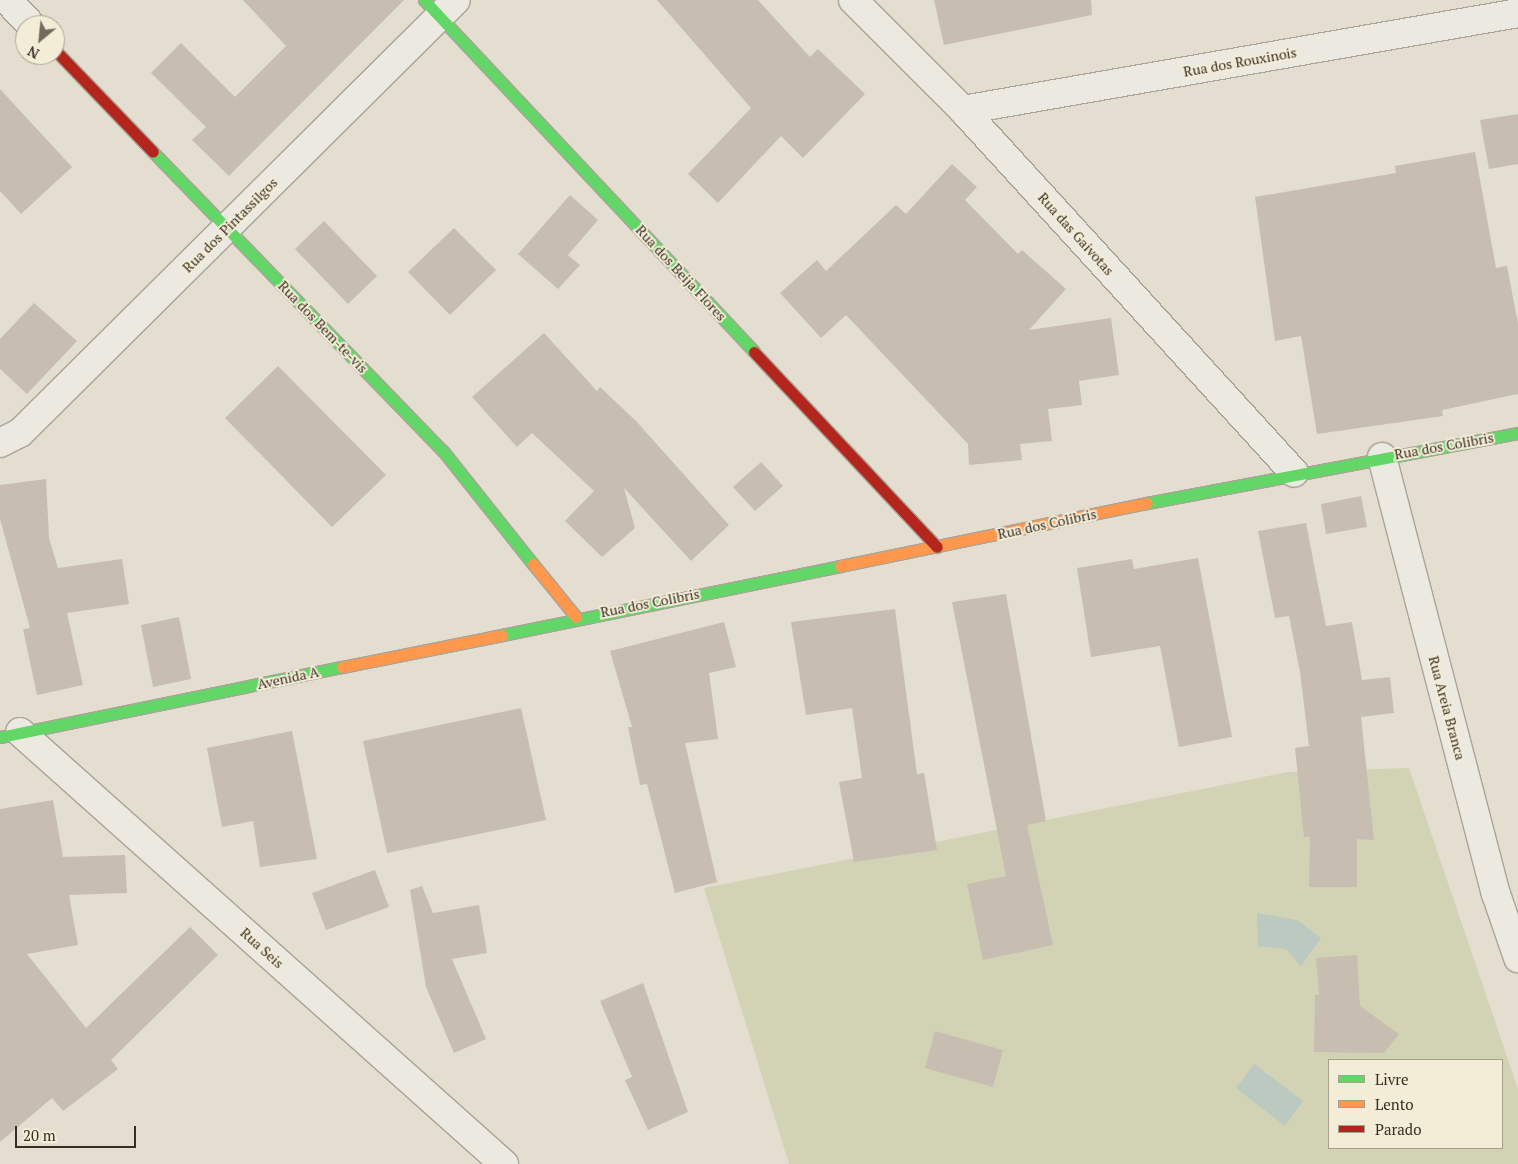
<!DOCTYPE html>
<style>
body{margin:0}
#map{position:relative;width:1518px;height:1164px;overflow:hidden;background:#e4ded0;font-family:"PT Serif",serif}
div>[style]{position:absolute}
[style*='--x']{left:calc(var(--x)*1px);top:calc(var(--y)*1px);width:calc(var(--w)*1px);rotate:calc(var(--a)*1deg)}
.green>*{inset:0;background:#d2d2b4}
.water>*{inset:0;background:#bbc9c1}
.building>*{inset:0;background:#c7beb1}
.roads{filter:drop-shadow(1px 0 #a9a398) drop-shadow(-1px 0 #a9a398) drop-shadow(0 1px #a9a398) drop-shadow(0 -1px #a9a398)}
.street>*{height:28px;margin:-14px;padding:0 14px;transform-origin:14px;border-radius:14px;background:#ece9e1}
.fast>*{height:11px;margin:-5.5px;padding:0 5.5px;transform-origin:5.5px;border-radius:5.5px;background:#63d668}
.slow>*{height:11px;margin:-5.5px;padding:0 5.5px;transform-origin:5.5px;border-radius:5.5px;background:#ff974d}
.jam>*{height:11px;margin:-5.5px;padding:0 5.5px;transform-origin:5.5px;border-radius:5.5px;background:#b3261e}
span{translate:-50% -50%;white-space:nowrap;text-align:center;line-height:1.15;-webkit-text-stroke:4px #f3ecd7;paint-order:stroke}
.street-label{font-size:14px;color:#382d21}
.legend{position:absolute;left:1328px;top:1059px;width:175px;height:90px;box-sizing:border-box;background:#f3ecd7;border:1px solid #a8a08e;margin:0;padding:6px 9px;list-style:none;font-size:15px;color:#382d21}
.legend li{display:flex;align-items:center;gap:10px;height:25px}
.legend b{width:25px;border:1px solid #a8a08e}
.north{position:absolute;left:15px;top:15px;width:50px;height:50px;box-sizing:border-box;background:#f3ecd7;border:1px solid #a8a08e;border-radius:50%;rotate:208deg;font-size:14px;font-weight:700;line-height:20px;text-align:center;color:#382d21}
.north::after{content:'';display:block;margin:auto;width:18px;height:22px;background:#746b5e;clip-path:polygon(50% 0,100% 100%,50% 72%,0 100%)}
.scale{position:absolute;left:15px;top:1126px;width:121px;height:22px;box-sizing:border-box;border:2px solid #382d21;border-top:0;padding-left:6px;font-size:15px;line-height:18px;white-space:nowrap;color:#382d21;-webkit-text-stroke:4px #f3ecd7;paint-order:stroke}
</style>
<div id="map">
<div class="green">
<div style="clip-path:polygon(evenodd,1409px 768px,1518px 1089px,1518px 1164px,789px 1164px,704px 888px,1288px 772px,1409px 768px,1329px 1060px,1502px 1060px,1502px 1148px,1329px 1148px,1329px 1060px)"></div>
</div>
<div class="water">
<div style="clip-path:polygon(1257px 913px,1297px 920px,1321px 938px,1301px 966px,1286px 949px,1258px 946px)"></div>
<div style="clip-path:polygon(1254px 1064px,1303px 1101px,1285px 1126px,1236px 1088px)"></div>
</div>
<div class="building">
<div style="clip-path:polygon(243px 0,404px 0,229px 176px,192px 140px,206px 127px,151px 73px,181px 43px,235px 97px,286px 46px)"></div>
<div style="clip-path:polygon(657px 0,758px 0,810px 57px,818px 49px,865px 94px,803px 158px,781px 136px,718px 203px,688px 174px,751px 108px)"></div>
<div style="clip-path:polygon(934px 0,1091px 0,1092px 15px,944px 45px)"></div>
<div style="clip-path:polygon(0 89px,72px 167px,21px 214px,0 191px)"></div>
<div style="clip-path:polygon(1518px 114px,1518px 164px,1489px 169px,1480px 120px)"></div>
<div style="clip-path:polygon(1475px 152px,1496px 268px,1507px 266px,1518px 324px,1518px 394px,1442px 410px,1443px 416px,1317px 434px,1301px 336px,1275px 341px,1255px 197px,1396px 173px,1395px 166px)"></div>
<div style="clip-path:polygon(952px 164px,977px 187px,965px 200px,1018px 254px,1022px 250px,1066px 289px,1029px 330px,1111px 318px,1119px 375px,1079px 381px,1082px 405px,1048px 409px,1052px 441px,1020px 444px,1022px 460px,969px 465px,968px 444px,846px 315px,821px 338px,780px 293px,817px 260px,826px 271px,896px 205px,906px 214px)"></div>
<div style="clip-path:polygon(570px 195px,598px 220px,568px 255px,580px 265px,558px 289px,518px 254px)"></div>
<div style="clip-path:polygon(324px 221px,377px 276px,348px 304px,295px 249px)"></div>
<div style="clip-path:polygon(454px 228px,496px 270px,450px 315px,408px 272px)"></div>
<div style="clip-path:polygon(34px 303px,77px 341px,27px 394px,0 369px,0 339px)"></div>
<div style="clip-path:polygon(544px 333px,597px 391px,600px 387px,636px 421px,729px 525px,691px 561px,624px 488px,635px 528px,602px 557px,565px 521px,594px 491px,532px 433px,517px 447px,472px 397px)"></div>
<div style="clip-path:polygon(278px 366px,386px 475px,332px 527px,225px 418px)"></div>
<div style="clip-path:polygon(761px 462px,783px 486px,755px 511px,733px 487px)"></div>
<div style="clip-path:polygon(46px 479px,49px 538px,58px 568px,122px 559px,129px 604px,67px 613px,83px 685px,37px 695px,23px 629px,30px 628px,0 519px,0 485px)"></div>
<div style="clip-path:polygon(1361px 496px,1367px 527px,1326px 534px,1321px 504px)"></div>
<div style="clip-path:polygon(1306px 523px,1326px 626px,1352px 622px,1362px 680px,1390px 677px,1394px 713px,1361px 717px,1374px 840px,1357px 839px,1357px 887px,1309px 887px,1310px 837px,1304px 837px,1295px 748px,1309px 746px,1300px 672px,1289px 616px,1275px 618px,1258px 531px)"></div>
<div style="clip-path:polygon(1198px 558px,1232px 737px,1179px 747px,1160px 646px,1091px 657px,1077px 568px,1132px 559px,1134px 569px)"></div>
<div style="clip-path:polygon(1006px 594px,1046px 821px,1027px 825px,1053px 945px,983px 960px,967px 884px,1006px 876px,952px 602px)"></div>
<div style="clip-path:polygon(895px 609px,917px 774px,924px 773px,937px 850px,854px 862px,839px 782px,862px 778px,852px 708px,806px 715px,791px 622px)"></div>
<div style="clip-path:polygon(179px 617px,191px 679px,153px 687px,141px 625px)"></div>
<div style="clip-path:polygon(724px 622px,736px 667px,709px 673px,718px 739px,685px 743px,717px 882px,675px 893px,647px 784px,640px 785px,628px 727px,632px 727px,610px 651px)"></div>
<div style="clip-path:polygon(521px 708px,546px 820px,387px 853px,363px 741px)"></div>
<div style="clip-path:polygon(292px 731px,317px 859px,260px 867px,253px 821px,222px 827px,207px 748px)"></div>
<div style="clip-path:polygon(53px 800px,63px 857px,125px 855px,127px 893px,69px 895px,78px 945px,27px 954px,86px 1028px,190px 927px,218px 955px,111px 1060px,118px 1069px,63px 1111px,52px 1098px,0 1142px,0 809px)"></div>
<div style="clip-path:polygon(375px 870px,389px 907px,326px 930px,312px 893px)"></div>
<div style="clip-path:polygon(422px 886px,433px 913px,479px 905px,487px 953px,452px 959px,486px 1039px,454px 1053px,426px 987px,410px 890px)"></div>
<div style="clip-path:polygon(1357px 955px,1360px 1006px,1399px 1034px,1384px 1053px,1314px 1052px,1315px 995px,1319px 995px,1316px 958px)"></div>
<div style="clip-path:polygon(643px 983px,688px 1112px,648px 1130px,625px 1080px,632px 1077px,600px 1001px)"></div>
<div style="clip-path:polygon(935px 1031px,1003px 1050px,993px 1087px,925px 1068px)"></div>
</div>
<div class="roads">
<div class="street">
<div style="--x:7;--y:0;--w:35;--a:46"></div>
<div style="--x:853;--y:0;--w:156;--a:45"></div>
<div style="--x:963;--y:110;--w:491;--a:47.6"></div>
<div style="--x:963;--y:110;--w:563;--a:-9.91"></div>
<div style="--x:0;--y:443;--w:22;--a:-27"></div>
<div style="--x:20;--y:433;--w:614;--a:-44.8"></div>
<div style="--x:1382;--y:457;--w:452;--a:75.4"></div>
<div style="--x:1496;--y:894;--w:68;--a:71"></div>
<div style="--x:20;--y:732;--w:649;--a:41.75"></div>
</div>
<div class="fast">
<div style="--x:424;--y:0;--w:482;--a:46.8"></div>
<div style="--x:153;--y:152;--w:417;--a:45.9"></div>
<div style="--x:443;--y:451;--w:144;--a:51.5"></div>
<div style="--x:1147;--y:503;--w:378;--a:-10.7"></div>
<div style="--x:502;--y:635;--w:345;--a:-11.5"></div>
<div style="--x:0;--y:737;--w:349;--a:-11.6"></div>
</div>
<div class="slow">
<div style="--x:533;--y:564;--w:68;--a:50.9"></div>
<div style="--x:840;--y:566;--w:313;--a:-11.6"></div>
<div style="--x:342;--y:667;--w:163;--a:-11.3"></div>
</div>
<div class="jam">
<div style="--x:55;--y:50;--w:141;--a:46.1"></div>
<div style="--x:754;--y:352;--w:267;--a:46.8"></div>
</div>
</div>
<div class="street-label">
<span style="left:1240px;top:62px;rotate:-10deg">Rua dos Rouxinois</span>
<span style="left:230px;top:225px;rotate:-45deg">Rua dos Pintassilgos</span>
<span style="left:1076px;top:234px;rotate:48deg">Rua das Gaivotas</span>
<span style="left:681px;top:273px;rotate:47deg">Rua dos Beija Flores</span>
<span style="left:323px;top:327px;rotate:46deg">Rua dos Bem-te-vis</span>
<span style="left:1444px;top:446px;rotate:-10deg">Rua dos Colibris</span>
<span style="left:1047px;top:524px;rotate:-12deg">Rua dos Colibris</span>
<span style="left:650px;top:603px;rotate:-11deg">Rua dos Colibris</span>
<span style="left:288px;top:678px;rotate:-12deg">Avenida A</span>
<span style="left:1447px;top:708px;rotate:75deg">Rua Areia Branca</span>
<span style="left:262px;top:948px;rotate:42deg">Rua Seis</span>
</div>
<ul class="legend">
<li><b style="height:6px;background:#63d668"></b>Livre</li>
<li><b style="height:6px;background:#ff974d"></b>Lento</li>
<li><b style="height:6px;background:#b3261e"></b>Parado</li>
</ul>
<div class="north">N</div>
<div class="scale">20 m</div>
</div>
